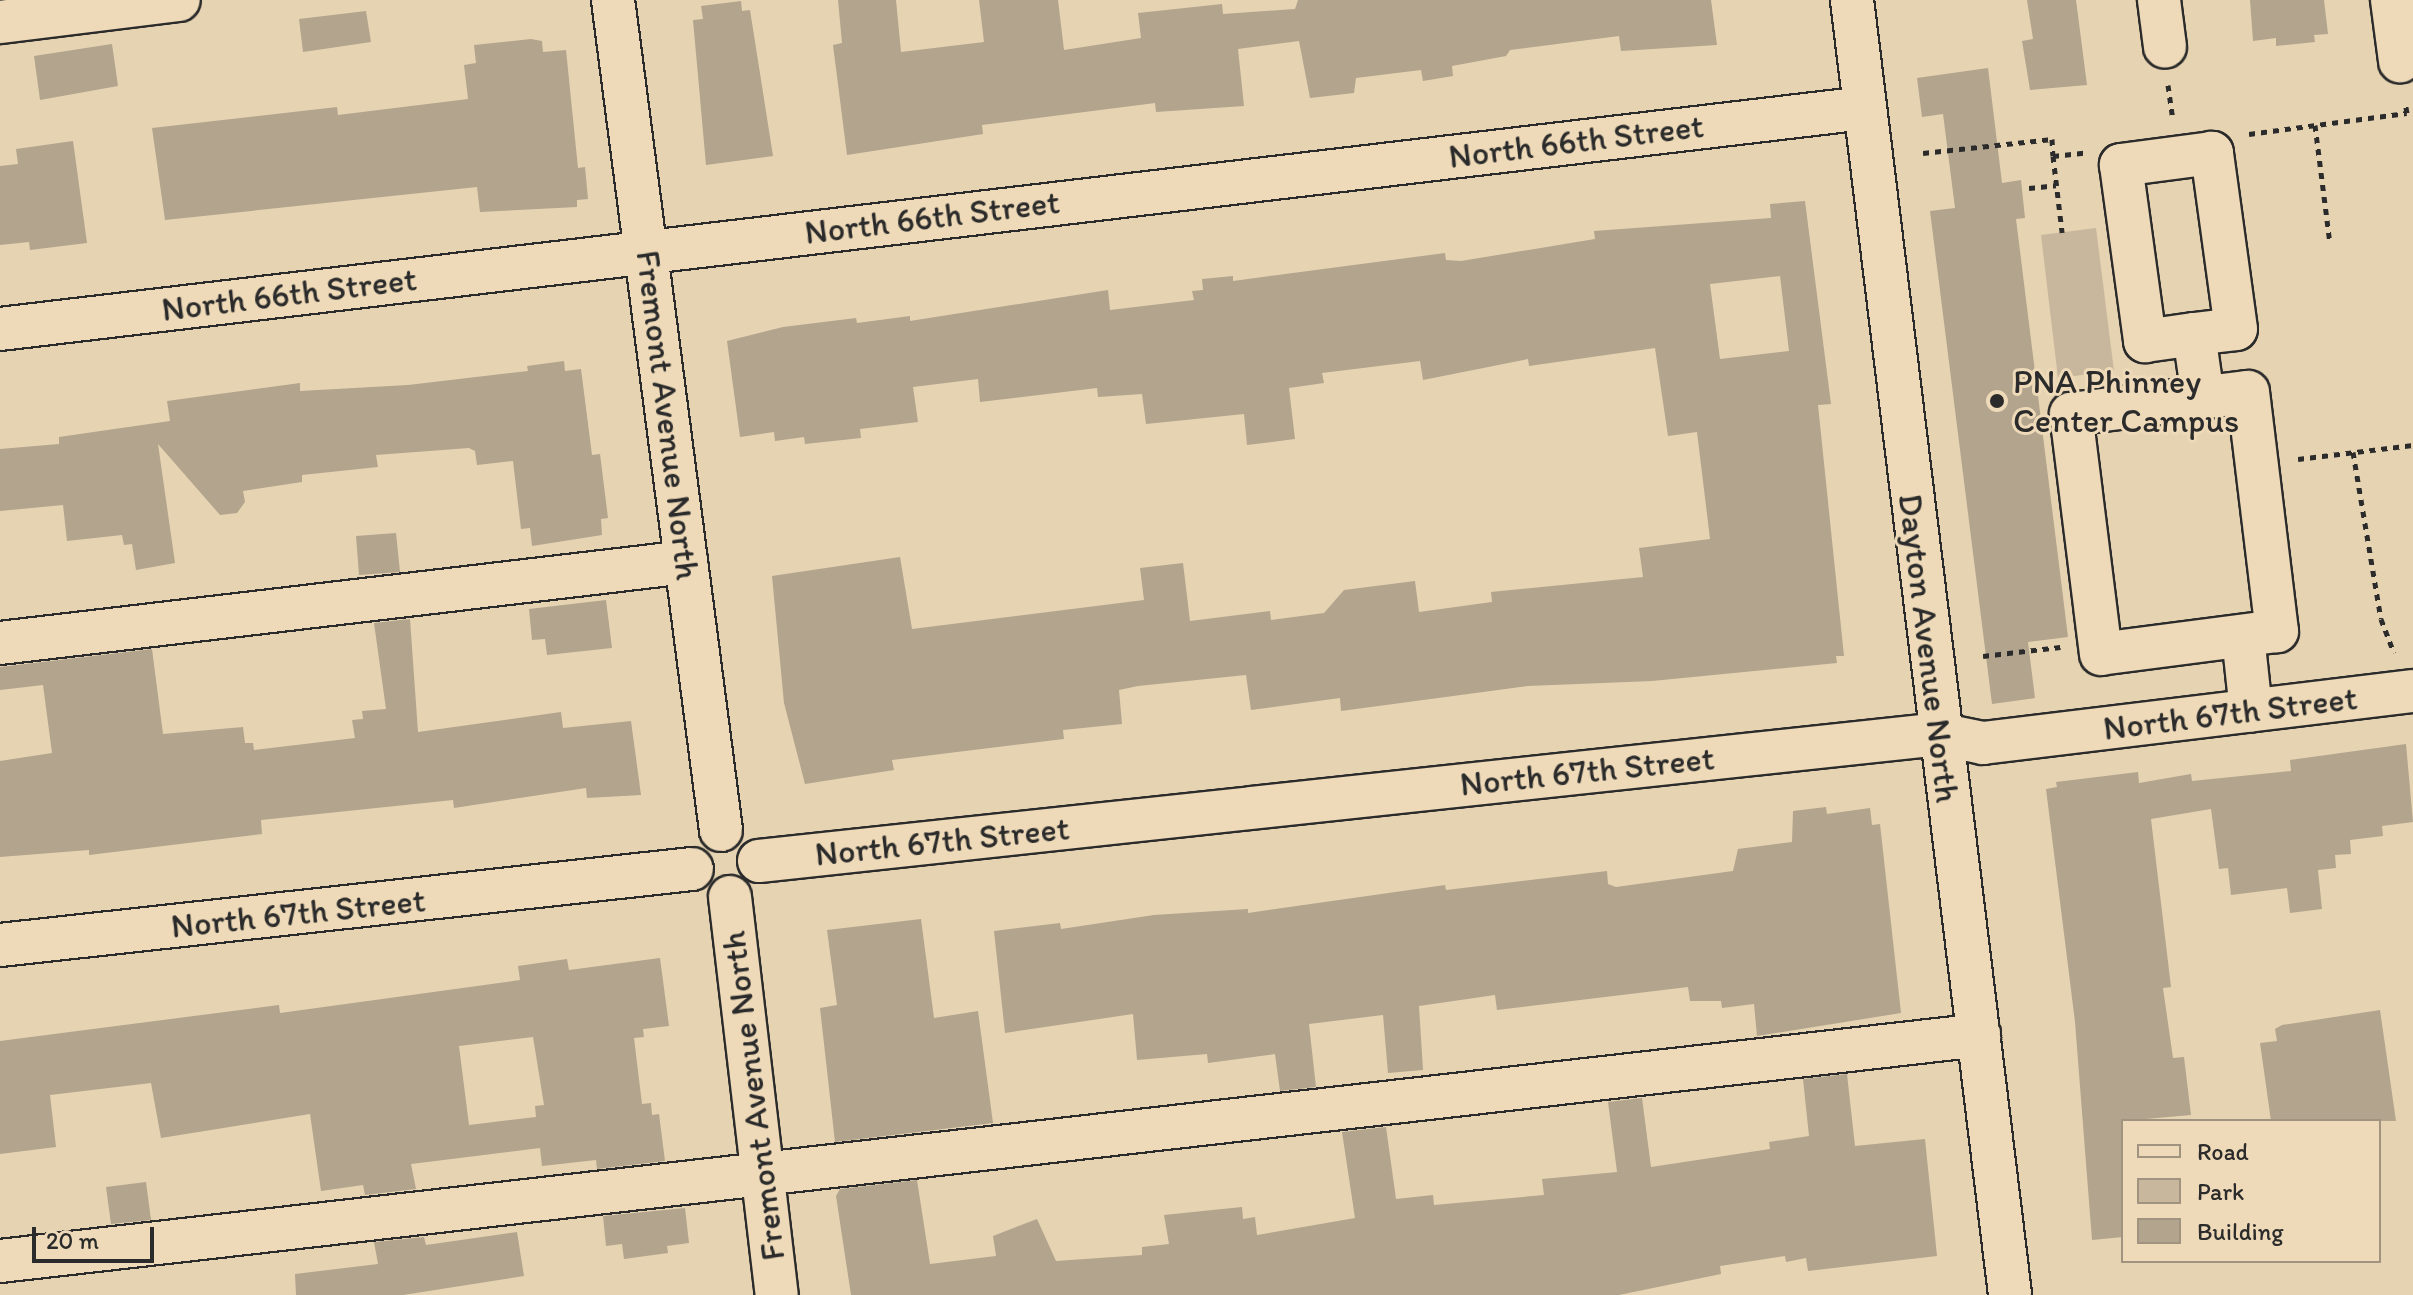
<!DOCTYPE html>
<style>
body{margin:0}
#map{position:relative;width:2413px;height:1295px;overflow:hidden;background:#e6d3b2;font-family:Itim,sans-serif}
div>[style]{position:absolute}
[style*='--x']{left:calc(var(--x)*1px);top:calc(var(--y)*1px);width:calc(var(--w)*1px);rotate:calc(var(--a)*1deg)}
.green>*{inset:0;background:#c8b79c}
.building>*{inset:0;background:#b2a48d}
.path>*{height:5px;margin-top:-2.5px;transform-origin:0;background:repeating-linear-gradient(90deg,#2b2b2b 0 6px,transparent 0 12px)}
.roads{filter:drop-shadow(2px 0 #2b2b2b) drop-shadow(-2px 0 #2b2b2b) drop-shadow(0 2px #2b2b2b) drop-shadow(0 -2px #2b2b2b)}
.minor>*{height:42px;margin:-21px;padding:0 21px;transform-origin:21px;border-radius:21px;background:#eedab8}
.dots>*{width:22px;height:22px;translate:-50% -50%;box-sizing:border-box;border:4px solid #eedab8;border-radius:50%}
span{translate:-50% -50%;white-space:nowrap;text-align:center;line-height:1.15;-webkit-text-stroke:6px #eedab8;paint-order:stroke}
.street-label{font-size:34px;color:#2b2b2b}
.poi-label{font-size:34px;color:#2b2b2b}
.left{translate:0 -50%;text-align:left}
.legend{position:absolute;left:2121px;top:1119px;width:260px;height:144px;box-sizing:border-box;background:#eedab8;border:2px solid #a09480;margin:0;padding:10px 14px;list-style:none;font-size:24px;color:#2b2b2b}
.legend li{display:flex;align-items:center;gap:16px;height:40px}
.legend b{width:40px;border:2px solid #a09480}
.scale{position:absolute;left:32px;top:1227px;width:122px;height:36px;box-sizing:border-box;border:4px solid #2b2b2b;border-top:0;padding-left:10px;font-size:24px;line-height:28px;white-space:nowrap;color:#2b2b2b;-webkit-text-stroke:6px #eedab8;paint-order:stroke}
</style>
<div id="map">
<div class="green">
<div style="clip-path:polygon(2096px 228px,2114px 371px,2058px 378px,2041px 235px)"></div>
</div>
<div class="building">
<div style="clip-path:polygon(838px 0,896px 0,901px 52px,984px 42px,979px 0,1058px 0,1064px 50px,1141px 38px,1138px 13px,1222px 4px,1223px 14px,1295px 9px,1298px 0,1711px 0,1717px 45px,1621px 51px,1619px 36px,1510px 50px,1506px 56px,1452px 66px,1453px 76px,1423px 81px,1421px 70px,1356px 78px,1354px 93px,1310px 98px,1299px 41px,1238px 49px,1244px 106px,1156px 112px,1155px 103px,982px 125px,983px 134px,847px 155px,833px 45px,842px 43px)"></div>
<div style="clip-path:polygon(2027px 0,2076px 0,2087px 85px,2030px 90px,2022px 41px,2033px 39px)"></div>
<div style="clip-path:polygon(2250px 0,2324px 0,2328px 34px,2314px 35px,2315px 42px,2276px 46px,2276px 38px,2253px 41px)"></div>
<div style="clip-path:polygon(741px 1px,742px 11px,750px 10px,773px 156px,706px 165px,693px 20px,703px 19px,701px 6px)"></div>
<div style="clip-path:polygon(366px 11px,371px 42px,303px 52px,299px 19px)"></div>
<div style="clip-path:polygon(531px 39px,542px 41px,543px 52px,566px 50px,578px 168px,585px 167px,588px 199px,577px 200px,577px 207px,480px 212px,477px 187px,165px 220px,152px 128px,337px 107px,338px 115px,468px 99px,464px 65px,476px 63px,474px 45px)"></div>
<div style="clip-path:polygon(112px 44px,118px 86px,40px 100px,34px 56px)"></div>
<div style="clip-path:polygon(1988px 68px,2002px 183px,2021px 180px,2025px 218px,2016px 219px,2068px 637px,2028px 642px,2035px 698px,1992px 704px,1930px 211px,1955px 208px,1943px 114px,1922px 117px,1917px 78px)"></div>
<div style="clip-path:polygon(73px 141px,87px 243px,30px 250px,29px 242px,0 245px,0 166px,18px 164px,16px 149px)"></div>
<div style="clip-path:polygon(evenodd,1805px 201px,1831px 404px,1818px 405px,1844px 656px,1836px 656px,1837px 663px,1652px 681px,1528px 686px,1341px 711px,1340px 698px,1251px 710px,1246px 675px,1138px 686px,1119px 690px,1122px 724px,1063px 730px,1064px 739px,892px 760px,894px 770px,805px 784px,784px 703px,772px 576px,900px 557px,912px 629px,1144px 600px,1140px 568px,1183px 563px,1190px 621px,1270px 611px,1271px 620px,1324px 613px,1344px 590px,1415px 581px,1419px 612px,1492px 602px,1491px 592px,1643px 577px,1639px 548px,1710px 539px,1697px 432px,1668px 436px,1655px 348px,1529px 366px,1528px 359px,1423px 380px,1420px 361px,1322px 373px,1324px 383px,1289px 388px,1295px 439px,1247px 445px,1244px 414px,1146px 424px,1142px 394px,1098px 397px,1097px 388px,980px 402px,978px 379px,913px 387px,918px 422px,860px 429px,861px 438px,805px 444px,804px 437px,775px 441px,774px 432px,740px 437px,727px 341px,783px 327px,856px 318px,857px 323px,910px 316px,910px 321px,1108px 290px,1110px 310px,1194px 300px,1192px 291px,1203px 290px,1202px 279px,1233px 276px,1233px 281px,1445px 253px,1446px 260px,1461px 261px,1595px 239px,1594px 231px,1771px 218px,1770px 204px,1805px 201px,1780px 276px,1789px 351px,1720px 359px,1710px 284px,1780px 276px)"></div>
<div style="clip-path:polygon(564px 361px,565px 371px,581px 369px,592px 455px,600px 454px,608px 518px,601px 519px,602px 535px,532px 546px,530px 528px,521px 529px,513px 461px,477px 465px,475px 451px,469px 448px,376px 455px,378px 467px,302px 475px,302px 482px,243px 491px,245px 502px,237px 513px,220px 515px,158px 444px,175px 563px,136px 570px,132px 544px,124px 545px,122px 535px,67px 541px,63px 505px,0 511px,0 449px,59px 444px,59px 437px,170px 421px,167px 401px,300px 383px,300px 391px,408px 385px,528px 371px,527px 366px)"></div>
<div style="clip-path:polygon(396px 533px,400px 572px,359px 575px,356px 536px)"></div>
<div style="clip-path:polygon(606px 600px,612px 648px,547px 655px,545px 639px,532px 640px,529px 609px)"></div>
<div style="clip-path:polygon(410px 619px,418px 732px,561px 712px,563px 728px,631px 721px,641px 795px,587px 798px,586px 788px,454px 808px,453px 800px,261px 820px,262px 834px,89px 855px,89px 850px,0 857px,0 761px,52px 753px,43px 685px,0 690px,0 667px,152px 649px,163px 734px,243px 727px,245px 743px,253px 743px,254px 750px,355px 738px,352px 720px,363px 719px,362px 711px,386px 709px,374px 623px)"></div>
<div style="clip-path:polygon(2406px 744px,2413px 822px,2382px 826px,2383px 836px,2350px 840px,2351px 854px,2335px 855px,2336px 868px,2318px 870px,2322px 909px,2290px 913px,2287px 888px,2231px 895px,2228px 868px,2219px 869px,2211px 809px,2151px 819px,2171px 987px,2163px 988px,2173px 1058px,2184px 1057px,2191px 1115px,2123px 1121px,2123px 1237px,2092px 1240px,2075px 1022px,2046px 789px,2057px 787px,2056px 782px,2138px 772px,2139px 783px,2191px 774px,2192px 781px,2291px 771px,2290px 760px)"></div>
<div style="clip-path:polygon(1826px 807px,1827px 814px,1870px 808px,1872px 825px,1880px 824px,1901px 1013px,1757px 1036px,1754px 1004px,1722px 1008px,1721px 1001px,1690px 1001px,1688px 987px,1497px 1010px,1495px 995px,1419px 1006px,1423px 1070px,1388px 1073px,1383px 1015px,1309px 1024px,1316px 1087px,1280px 1091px,1275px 1054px,1208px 1063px,1207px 1054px,1137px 1060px,1133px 1014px,1005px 1033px,994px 931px,1060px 923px,1061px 929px,1154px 915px,1248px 909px,1248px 913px,1445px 885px,1446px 890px,1607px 871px,1608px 884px,1616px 887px,1733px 871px,1738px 849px,1792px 842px,1793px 811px)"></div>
<div style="clip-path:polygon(921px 919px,934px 1018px,978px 1011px,993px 1123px,835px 1142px,820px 1008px,837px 1005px,827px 930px)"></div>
<div style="clip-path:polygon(evenodd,660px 958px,669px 1026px,643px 1029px,644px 1037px,634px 1038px,642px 1104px,651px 1103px,652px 1115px,659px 1114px,665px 1161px,597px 1169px,596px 1160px,542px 1166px,540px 1148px,411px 1164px,416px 1189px,365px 1195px,363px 1185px,321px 1191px,310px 1114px,161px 1138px,151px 1083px,50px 1095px,56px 1147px,0 1154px,0 1041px,279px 1005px,280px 1013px,520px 980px,518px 966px,567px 959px,569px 970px,660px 958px,533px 1037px,544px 1105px,535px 1106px,536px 1117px,469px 1125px,459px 1046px,533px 1037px)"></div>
<div style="clip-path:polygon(2380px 1010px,2396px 1121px,2271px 1121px,2260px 1043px,2277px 1041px,2275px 1029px,2282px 1025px)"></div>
<div style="clip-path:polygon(1847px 1074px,1855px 1146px,1925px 1139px,1937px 1256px,1808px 1271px,1806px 1258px,1786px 1262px,1785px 1256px,1720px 1266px,1721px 1274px,1619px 1295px,851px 1295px,836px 1196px,840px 1189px,917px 1180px,930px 1264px,996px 1256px,993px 1236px,1037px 1219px,1056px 1261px,1142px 1255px,1142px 1247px,1169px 1244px,1164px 1215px,1242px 1207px,1243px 1219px,1255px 1217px,1257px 1235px,1355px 1218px,1342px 1132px,1386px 1127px,1396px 1199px,1433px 1195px,1434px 1205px,1544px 1195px,1542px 1179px,1617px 1172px,1608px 1102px,1642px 1098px,1651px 1167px,1770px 1149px,1769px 1142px,1809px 1136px,1803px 1079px)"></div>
<div style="clip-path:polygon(146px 1182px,151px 1220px,111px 1224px,106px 1187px)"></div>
<div style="clip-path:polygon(685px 1208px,689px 1243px,667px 1246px,668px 1253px,624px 1259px,622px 1244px,606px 1246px,603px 1216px)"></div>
<div style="clip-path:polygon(517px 1232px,524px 1276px,403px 1295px,296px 1295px,295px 1274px,378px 1264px,374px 1242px,424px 1237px,426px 1245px)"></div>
</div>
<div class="path">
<div style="--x:2168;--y:85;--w:34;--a:82"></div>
<div style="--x:2315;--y:125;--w:119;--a:82.8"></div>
<div style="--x:2249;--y:134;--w:159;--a:-7.6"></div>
<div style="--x:2407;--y:113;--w:11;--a:-100"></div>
<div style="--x:1923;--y:153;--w:130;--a:-6.2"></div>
<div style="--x:2052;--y:139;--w:17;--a:87"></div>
<div style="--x:2053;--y:156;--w:31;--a:-6"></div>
<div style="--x:2053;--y:156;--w:77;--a:83.2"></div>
<div style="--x:2029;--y:188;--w:27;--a:-6"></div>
<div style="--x:2353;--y:452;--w:169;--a:80.5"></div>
<div style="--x:2381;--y:619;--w:36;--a:69"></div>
<div style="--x:2298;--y:459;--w:116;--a:-6.9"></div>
<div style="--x:1983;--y:656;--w:78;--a:-6.7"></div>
</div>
<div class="roads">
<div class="minor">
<div style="--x:613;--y:0;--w:837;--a:82.59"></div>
<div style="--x:1852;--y:0;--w:1305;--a:83.04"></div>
<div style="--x:2159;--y:0;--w:47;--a:82.7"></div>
<div style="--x:2392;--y:0;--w:62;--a:82.5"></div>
<div style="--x:0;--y:22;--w:180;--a:-7"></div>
<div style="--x:0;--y:329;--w:1878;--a:-6.76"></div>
<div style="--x:2194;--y:334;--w:42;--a:-6.8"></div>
<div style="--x:2236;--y:329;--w:178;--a:-97.8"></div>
<div style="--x:2212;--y:153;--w:92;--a:172.5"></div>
<div style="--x:2121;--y:165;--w:178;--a:82.2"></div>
<div style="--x:2145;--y:341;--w:49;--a:-8.1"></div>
<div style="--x:2194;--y:334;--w:64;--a:81.9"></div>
<div style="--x:2248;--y:392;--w:241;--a:83.1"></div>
<div style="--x:2277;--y:631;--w:177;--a:172.6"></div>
<div style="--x:2101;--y:654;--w:242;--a:-97.1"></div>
<div style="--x:2071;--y:414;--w:178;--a:-7.1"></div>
<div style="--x:2243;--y:636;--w:75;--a:83.9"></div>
<div style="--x:0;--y:643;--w:691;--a:-6.73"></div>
<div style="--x:759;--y:861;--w:1187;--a:-6.14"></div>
<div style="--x:1939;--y:734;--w:45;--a:11.6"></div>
<div style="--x:1983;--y:743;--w:433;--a:-6.9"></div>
<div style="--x:730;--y:897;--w:401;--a:83.3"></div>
<div style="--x:0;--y:945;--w:696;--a:-6.27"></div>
<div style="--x:0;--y:1261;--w:1992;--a:-6.51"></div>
</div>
</div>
<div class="dots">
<div style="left:1997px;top:401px;background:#2b2b2b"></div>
</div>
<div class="street-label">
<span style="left:1576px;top:141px;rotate:-7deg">North 66th Street</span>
<span style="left:932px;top:217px;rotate:-7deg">North 66th Street</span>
<span style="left:289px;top:294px;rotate:-7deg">North 66th Street</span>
<span style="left:668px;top:415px;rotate:83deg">Fremont Avenue North</span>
<span style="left:1929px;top:648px;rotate:83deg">Dayton Avenue North</span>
<span style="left:2230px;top:713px;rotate:-7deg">North 67th Street</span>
<span style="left:1587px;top:771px;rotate:-6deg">North 67th Street</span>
<span style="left:942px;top:841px;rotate:-6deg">North 67th Street</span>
<span style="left:298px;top:913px;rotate:-6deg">North 67th Street</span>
<span style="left:753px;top:1096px;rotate:-97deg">Fremont Avenue North</span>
</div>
<div class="poi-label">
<span class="left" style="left:2013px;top:401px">PNA Phinney<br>Center Campus</span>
</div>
<ul class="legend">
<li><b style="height:10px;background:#eedab8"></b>Road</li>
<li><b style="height:22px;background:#c8b79c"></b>Park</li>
<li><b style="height:22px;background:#b2a48d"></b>Building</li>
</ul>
<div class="scale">20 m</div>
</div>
